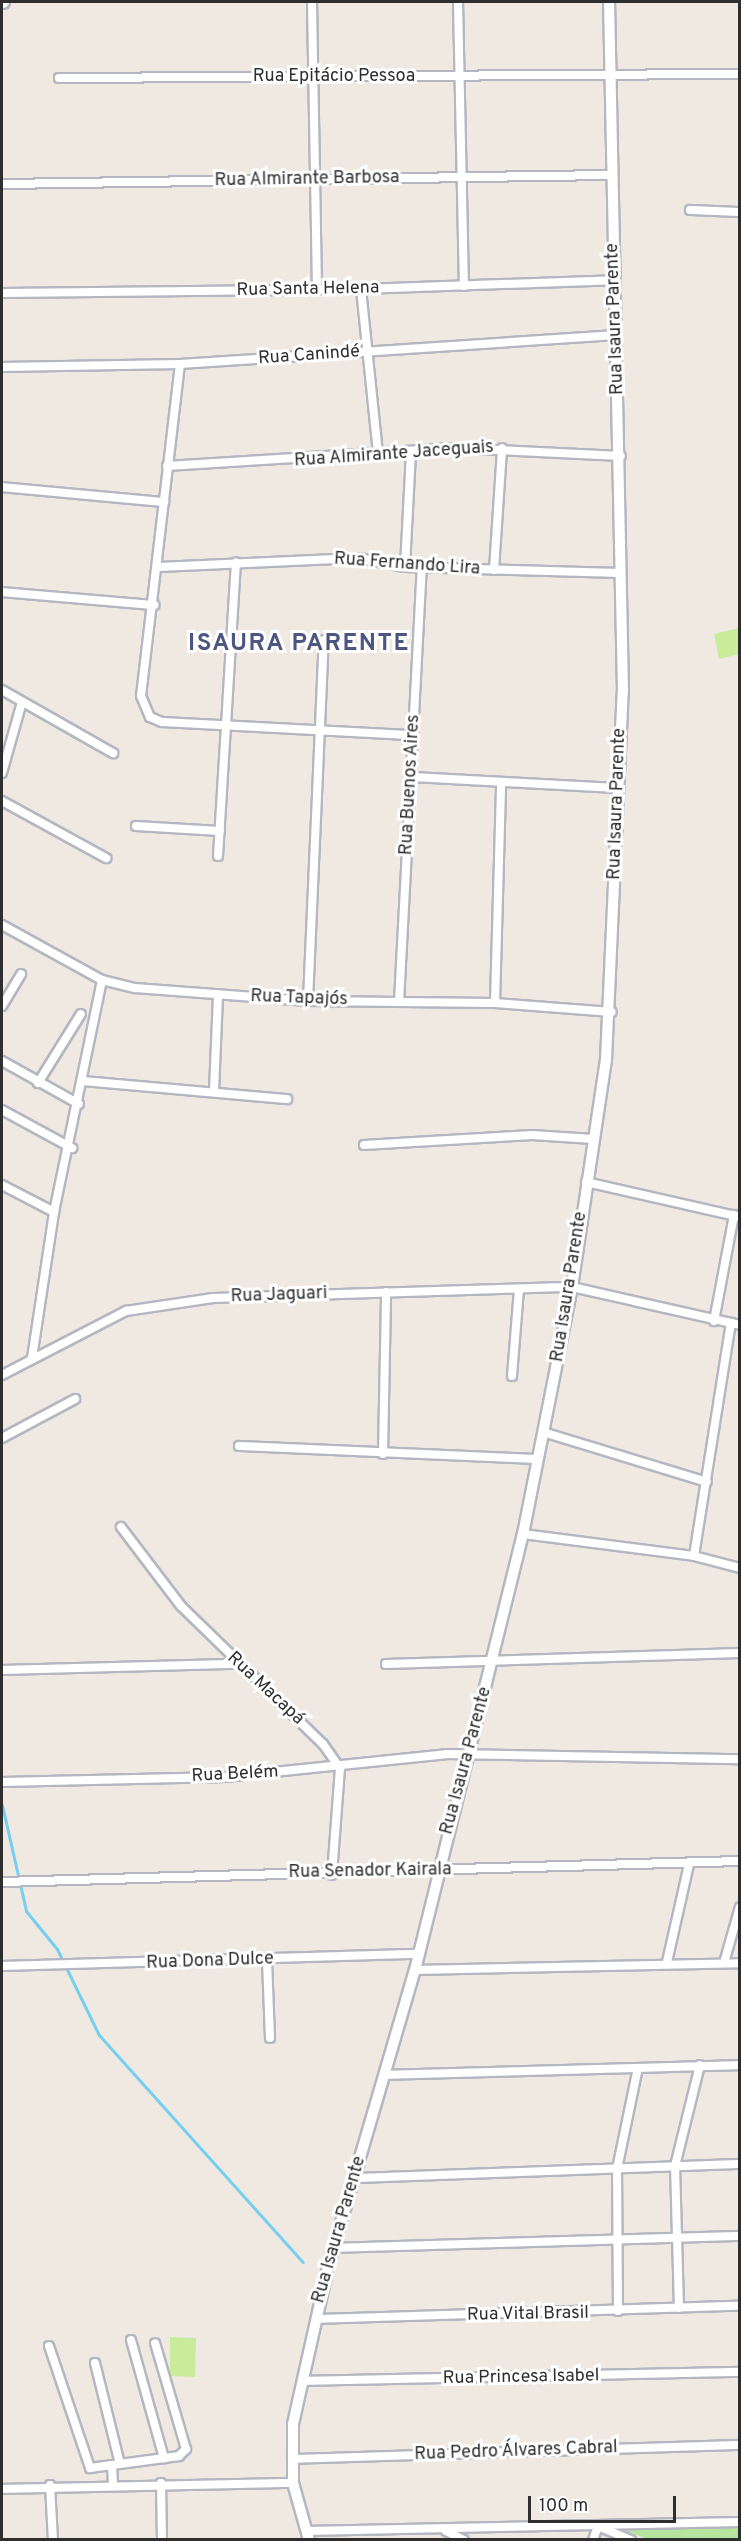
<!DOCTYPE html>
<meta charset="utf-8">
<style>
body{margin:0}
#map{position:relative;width:741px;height:2541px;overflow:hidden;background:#efe9e1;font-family:Overpass,sans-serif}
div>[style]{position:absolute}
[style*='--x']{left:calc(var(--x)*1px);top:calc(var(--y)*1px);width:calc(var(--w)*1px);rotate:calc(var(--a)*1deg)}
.green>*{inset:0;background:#b6e59e}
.pitch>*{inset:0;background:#c9ec9a}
.stream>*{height:3px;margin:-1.5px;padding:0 1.5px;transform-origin:1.5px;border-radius:1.5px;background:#75cff0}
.roads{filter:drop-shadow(2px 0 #b4b7c1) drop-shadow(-2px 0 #b4b7c1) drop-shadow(0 2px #b4b7c1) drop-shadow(0 -2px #b4b7c1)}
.minor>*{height:8px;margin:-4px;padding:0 4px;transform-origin:4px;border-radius:4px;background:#fff}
.tertiary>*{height:10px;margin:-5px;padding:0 5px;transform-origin:5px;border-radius:5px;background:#fff}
.secondary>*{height:12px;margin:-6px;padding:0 6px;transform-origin:6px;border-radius:6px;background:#fff}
span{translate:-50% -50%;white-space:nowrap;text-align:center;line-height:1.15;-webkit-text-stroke:6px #fff;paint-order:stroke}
.street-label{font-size:18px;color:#2e2e2e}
.district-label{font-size:24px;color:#4d5680;font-weight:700;letter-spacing:1.5px}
.frame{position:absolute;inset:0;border:3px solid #2e2e2e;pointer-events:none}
.scale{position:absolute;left:528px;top:2496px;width:148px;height:27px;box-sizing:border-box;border:3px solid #2e2e2e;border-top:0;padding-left:8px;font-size:18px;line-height:21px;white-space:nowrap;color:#2e2e2e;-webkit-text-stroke:4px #fff;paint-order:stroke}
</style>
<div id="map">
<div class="green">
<div style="clip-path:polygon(739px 2527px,739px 2540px,647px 2539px,623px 2530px)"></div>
</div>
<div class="pitch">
<div style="clip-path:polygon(739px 628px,739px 654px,719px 659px,714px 634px)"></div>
<div style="clip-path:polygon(170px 2337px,196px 2338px,195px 2377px,170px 2376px)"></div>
</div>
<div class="stream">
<div style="--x:2;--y:1805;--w:109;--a:77.2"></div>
<div style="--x:26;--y:1911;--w:49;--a:50.8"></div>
<div style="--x:57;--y:1949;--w:96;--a:64"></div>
<div style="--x:99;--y:2035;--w:305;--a:48.1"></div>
</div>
<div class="roads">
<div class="minor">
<div style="--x:312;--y:2;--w:288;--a:89"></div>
<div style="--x:458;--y:2;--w:284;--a:88.8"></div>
<div style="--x:59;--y:78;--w:681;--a:-0.34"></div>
<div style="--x:2;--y:184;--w:610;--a:-0.85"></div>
<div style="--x:690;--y:210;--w:50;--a:2.3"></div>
<div style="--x:361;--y:289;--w:165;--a:84.1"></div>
<div style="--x:2;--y:293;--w:359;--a:-0.6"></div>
<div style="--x:361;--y:289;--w:253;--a:-2"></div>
<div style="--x:180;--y:364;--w:334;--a:96.7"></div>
<div style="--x:141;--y:696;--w:23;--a:67"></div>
<div style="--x:150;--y:717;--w:13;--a:23"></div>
<div style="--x:162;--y:722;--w:252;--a:3"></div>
<div style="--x:2;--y:367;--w:178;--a:-1"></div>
<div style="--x:180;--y:364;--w:437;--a:-3.8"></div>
<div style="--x:167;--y:466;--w:290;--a:-3.6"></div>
<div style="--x:456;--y:448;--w:165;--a:2.8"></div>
<div style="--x:2;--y:487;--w:163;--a:5.3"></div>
<div style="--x:159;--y:567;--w:199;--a:-2.6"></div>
<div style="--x:358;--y:558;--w:48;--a:10.8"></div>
<div style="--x:405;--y:567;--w:215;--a:1.6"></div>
<div style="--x:405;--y:567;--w:114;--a:-87"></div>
<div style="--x:494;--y:570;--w:122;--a:-86.2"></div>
<div style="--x:2;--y:592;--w:153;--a:4.9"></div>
<div style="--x:2;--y:690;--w:128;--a:29.6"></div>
<div style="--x:2;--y:773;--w:74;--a:-74.3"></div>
<div style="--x:412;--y:777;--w:205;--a:3.1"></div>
<div style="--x:2;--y:801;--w:119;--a:28.7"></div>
<div style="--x:136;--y:826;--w:84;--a:3.4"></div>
<div style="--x:218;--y:856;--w:294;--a:-86.5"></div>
<div style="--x:2;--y:925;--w:114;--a:28.8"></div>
<div style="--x:102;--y:980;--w:34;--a:14"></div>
<div style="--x:135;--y:988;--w:173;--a:4.3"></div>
<div style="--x:308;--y:1001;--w:187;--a:0.6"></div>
<div style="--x:495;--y:1003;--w:117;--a:4.4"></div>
<div style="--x:308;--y:1001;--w:361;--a:-87.5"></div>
<div style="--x:399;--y:1002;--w:435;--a:-87"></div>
<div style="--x:495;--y:1003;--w:221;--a:-88.4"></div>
<div style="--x:2;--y:1006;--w:37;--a:-59"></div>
<div style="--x:2;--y:1061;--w:88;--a:29.2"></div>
<div style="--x:84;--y:1081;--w:204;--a:5.1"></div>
<div style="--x:38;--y:1083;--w:81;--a:-58.1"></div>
<div style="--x:214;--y:1091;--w:96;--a:-87.6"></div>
<div style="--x:2;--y:1110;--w:80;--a:28.5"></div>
<div style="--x:364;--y:1145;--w:168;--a:-3.4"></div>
<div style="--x:532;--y:1135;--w:61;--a:3.8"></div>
<div style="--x:586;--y:1182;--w:158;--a:12.8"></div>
<div style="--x:2;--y:1185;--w:59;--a:27.4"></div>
<div style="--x:714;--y:1321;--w:108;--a:-79.3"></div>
<div style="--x:32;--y:1358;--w:148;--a:-81.4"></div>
<div style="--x:54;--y:1212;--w:237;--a:-78.3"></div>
<div style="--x:2;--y:1375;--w:140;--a:-27.3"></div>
<div style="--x:126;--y:1311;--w:88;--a:-8.5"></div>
<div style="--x:213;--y:1298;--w:359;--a:-1.8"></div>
<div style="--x:572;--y:1287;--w:172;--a:12.7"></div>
<div style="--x:512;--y:1376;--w:87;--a:-85.4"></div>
<div style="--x:546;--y:1433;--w:168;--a:16.9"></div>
<div style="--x:2;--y:1438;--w:83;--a:-28.1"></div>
<div style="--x:239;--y:1446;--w:299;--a:2.5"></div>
<div style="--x:383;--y:1454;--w:162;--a:-88.9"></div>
<div style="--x:121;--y:1527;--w:99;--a:52.8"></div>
<div style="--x:181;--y:1606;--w:198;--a:44.2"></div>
<div style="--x:323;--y:1744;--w:29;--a:55"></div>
<div style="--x:340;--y:1768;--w:107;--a:94.3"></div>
<div style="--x:523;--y:1534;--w:172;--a:7.3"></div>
<div style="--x:694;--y:1556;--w:48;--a:14.6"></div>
<div style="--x:694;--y:1556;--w:236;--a:-81"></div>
<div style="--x:386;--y:1664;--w:354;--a:-1.8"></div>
<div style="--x:2;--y:1670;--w:235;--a:-1.5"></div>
<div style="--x:2;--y:1782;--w:223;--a:-1.3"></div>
<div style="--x:225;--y:1777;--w:222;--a:-5.9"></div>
<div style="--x:446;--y:1754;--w:294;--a:1"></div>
<div style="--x:2;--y:1882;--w:738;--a:-1.63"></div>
<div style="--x:267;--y:1960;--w:78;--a:87.8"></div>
<div style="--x:667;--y:1962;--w:100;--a:-77.3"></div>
<div style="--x:724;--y:1963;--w:58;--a:-74.1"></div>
<div style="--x:2;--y:1966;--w:416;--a:-1.7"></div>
<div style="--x:415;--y:1970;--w:325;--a:-1.2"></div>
<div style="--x:385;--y:2075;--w:355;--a:-1.6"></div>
<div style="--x:355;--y:2178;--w:385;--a:-2.1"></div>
<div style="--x:334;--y:2248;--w:406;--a:-1.7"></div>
<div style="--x:679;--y:2308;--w:142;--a:-91.6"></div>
<div style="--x:675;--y:2166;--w:104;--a:-76.1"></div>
<div style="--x:618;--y:2311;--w:142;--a:-90.4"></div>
<div style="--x:617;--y:2169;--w:103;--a:-78.3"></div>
<div style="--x:316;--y:2319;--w:424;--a:-1.8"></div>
<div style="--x:131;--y:2340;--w:123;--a:74.4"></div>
<div style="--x:49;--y:2346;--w:129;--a:71.4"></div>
<div style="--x:90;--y:2468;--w:90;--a:-7.7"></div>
<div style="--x:179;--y:2456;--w:10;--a:-45"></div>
<div style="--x:186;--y:2449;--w:110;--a:-106.3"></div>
<div style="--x:95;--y:2363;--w:104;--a:76.1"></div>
<div style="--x:302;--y:2381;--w:438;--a:-1.2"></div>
<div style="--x:292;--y:2459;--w:448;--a:-1.8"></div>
<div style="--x:112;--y:2465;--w:19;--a:87"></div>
<div style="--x:161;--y:2483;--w:57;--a:89"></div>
<div style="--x:50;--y:2485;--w:55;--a:86.9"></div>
<div style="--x:2;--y:2489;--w:291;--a:-1.2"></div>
<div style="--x:306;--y:2531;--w:434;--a:-1.2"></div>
<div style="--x:446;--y:2531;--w:20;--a:27"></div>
<div style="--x:593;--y:2540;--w:15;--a:-70"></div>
<div style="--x:598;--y:2526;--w:36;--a:23"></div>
</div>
<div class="tertiary">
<div style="--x:309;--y:2540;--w:59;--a:-105.7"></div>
<div style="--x:293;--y:2483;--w:59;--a:-90"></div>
<div style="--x:293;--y:2424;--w:161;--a:-77.4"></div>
<div style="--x:328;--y:2267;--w:309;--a:-73.7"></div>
<div style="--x:415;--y:1970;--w:449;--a:-76.1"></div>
<div style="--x:523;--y:1534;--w:252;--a:-78.8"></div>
<div style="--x:572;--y:1287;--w:230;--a:-81.5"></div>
<div style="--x:606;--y:1060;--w:368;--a:-87.4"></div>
<div style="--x:623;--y:692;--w:690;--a:-91.16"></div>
</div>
<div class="secondary">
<div style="--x:2;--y:2;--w:1;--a:0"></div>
</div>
</div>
<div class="street-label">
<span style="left:334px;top:77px">Rua Epitácio Pessoa</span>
<span style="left:307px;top:180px;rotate:-1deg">Rua Almirante Barbosa</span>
<span style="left:308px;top:290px;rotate:-1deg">Rua Santa Helena</span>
<span style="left:616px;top:319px;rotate:-92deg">Rua Isaura Parente</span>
<span style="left:309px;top:356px;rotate:-4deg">Rua Canindé</span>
<span style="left:394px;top:455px;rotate:-4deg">Rua Almirante Jaceguais</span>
<span style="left:407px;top:565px;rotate:4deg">Rua Fernando Lira</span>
<span style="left:411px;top:785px;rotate:-87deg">Rua Buenos Aires</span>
<span style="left:618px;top:804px;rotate:-88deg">Rua Isaura Parente</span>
<span style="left:299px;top:999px;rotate:2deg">Rua Tapajós</span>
<span style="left:570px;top:1287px;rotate:-81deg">Rua Isaura Parente</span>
<span style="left:279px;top:1296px;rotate:-2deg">Rua Jaguari</span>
<span style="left:265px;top:1689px;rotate:43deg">Rua Macapá</span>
<span style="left:467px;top:1761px;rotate:-75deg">Rua Isaura Parente</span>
<span style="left:235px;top:1775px;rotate:-3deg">Rua Belém</span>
<span style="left:370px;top:1872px;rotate:-1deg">Rua Senador Kairala</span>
<span style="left:210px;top:1962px;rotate:-2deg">Rua Dona Dulce</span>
<span style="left:340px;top:2230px;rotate:-74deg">Rua Isaura Parente</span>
<span style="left:528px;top:2315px;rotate:-1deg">Rua Vital Brasil</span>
<span style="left:521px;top:2378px;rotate:-1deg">Rua Princesa Isabel</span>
<span style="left:516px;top:2452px;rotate:-2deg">Rua Pedro Álvares Cabral</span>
</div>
<div class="district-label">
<span style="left:299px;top:645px">ISAURA PARENTE</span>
</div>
<div class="frame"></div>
<div class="scale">100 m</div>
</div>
